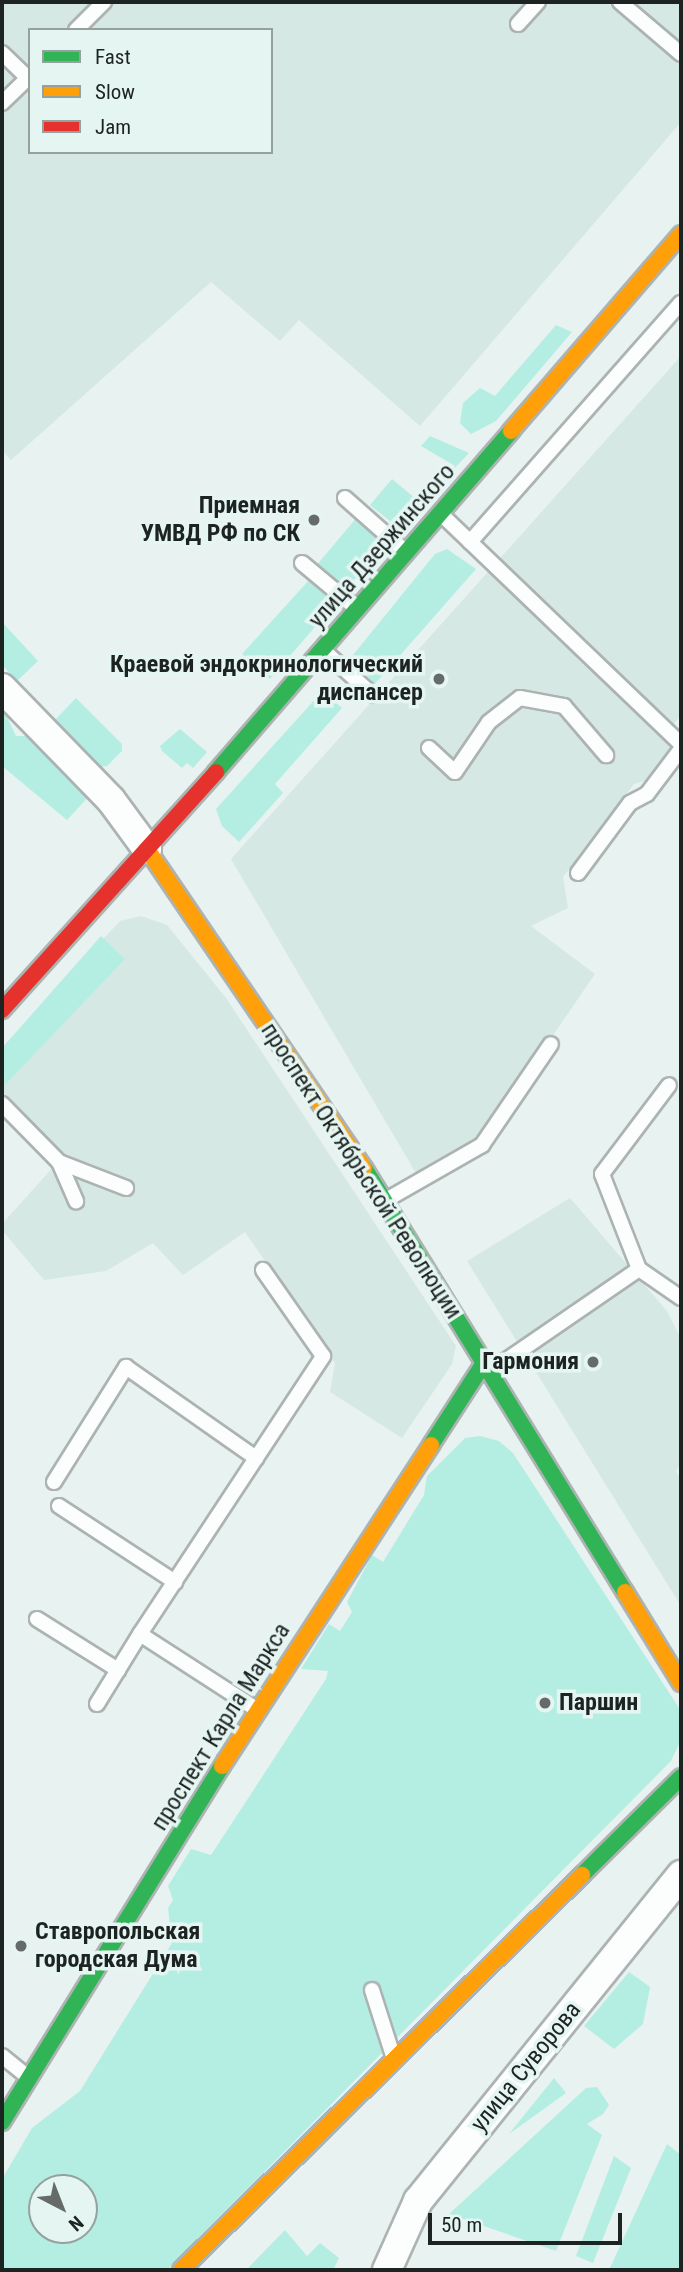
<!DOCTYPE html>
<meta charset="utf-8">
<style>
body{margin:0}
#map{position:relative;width:683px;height:2272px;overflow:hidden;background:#e8f2f0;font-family:"Roboto Condensed",sans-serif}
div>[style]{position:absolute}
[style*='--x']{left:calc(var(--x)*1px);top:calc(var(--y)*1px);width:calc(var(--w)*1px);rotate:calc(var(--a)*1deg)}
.built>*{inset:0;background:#d6e8e4}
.green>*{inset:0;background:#b4eee3}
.roads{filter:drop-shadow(2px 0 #acb3b2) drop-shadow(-2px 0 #acb3b2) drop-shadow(0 2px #acb3b2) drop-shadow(0 -2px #acb3b2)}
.lane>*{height:14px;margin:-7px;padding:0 7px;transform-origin:7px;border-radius:7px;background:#fcfdfd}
.street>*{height:28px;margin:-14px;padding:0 14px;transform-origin:14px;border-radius:14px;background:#fcfdfd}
.fast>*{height:16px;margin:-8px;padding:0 8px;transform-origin:8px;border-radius:8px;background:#30b455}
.slow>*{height:16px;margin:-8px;padding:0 8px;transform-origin:8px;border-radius:8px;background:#ff9f0a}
.jam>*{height:16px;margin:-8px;padding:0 8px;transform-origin:8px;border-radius:8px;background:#e5322d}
.dots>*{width:19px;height:19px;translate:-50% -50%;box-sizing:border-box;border:4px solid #e5f5f2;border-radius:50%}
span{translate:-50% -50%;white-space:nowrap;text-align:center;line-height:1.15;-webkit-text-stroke:7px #e5f5f2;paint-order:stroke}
.poi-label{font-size:24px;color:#1d2321;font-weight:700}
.right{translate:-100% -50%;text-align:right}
.left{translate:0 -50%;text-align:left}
.street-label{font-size:24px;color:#1d2321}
.frame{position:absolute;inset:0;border:4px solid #1d2321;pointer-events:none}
.legend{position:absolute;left:28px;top:28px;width:245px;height:126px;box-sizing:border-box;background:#e5f5f2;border:2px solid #95a19e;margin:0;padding:9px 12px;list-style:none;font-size:21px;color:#1d2321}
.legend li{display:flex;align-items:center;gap:14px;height:35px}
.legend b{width:35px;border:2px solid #95a19e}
.north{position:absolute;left:28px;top:2174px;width:70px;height:70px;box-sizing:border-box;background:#e5f5f2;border:2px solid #95a19e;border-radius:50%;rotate:138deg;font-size:19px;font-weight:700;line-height:28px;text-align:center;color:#1d2321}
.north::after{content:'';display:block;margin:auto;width:24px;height:32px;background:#646b69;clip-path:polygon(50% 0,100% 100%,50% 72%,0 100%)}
.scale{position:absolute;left:428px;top:2213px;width:194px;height:32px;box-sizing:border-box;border:4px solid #1d2321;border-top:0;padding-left:9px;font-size:21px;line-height:24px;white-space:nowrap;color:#1d2321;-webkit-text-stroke:5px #e5f5f2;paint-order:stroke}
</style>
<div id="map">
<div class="built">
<div style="clip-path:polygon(evenodd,2px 2px,681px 2px,681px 122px,420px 426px,299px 320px,280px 341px,211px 282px,11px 460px,2px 450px,2px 2px,30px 30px,271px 30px,271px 152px,30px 152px,30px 30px)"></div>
<div style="clip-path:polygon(681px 356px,681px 715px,665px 735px,676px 747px,654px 778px,634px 784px,563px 877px,568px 908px,531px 926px,595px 974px,479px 1143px,420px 1180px,231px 859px)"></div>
<div style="clip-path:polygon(141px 916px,167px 925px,226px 998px,456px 1346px,452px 1364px,402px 1438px,330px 1392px,335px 1363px,245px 1232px,183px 1275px,153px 1243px,106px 1271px,44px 1280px,2px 1230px,2px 1224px,55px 1165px,2px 1113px,2px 1048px,120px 921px)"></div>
<div style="clip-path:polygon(570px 1198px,667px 1311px,681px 1339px,681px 1464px,676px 1471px,681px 1479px,681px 1606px,467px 1261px)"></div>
</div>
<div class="green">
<div style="clip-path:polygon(556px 325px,572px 332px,496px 421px,471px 434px,460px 423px,463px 403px,480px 388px,495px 396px)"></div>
<div style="clip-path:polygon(430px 436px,469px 453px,433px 491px,455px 466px,421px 446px)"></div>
<div style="clip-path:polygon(392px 479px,422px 504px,401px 530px,370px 505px)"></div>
<div style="clip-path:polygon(358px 516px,385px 543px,347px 588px,342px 588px,316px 566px)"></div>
<div style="clip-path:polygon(447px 549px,476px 569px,374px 685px,353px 655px,435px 554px)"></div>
<div style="clip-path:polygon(309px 580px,334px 600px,333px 606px,270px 679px,242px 654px)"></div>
<div style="clip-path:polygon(2px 622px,38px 661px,17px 681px,2px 665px)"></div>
<div style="clip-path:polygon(327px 695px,342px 708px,275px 784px,283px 793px,239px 842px,222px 826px,216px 809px,317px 697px)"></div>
<div style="clip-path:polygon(76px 698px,122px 744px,122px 751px,107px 766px,100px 767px,54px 721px)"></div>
<div style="clip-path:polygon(2px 707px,16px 736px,37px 736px,92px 793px,67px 820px,2px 766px)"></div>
<div style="clip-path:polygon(180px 729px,207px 752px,193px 768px,187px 763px,182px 768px,162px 751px,160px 746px)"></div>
<div style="clip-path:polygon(101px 936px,125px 959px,5px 1085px,2px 1048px)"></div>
<div style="clip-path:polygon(evenodd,480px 1436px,499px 1441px,513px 1453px,681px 1711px,681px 1740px,671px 1761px,167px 2270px,2px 2270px,2px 2179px,32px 2128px,80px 2091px,172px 1943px,168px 1908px,173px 1900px,168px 1886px,191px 1849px,211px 1855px,326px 1679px,328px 1671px,301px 1669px,329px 1624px,340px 1631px,352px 1612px,347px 1602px,372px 1555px,383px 1562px,424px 1495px,427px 1476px,465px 1438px,480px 1436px,42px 2188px,84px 2188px,84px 2230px,42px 2230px,42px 2188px)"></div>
<div style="clip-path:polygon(629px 1972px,650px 1987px,643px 2024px,614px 2049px,584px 2026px)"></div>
<div style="clip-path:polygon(554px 2078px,566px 2093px,509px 2134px)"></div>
<div style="clip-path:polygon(597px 2087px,609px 2105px,603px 2114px,587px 2124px,602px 2135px,556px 2251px,449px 2214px,586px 2088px)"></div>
<div style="clip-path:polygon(667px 2144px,681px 2155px,681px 2270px,609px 2270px)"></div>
<div style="clip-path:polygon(614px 2156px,631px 2168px,593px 2263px,576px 2256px)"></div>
<div style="clip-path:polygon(285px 2230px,307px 2256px,320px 2243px,339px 2258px,333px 2270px,246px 2270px)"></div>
</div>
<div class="roads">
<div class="lane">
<div style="--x:620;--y:2;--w:80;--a:40.4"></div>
<div style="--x:518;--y:24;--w:30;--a:-48"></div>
<div style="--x:76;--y:30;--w:40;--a:-45"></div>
<div style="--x:2;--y:53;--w:39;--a:44"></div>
<div style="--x:2;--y:103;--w:39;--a:-44"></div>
<div style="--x:345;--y:498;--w:80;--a:41.5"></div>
<div style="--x:441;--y:514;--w:332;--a:43.8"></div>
<div style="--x:470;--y:542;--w:319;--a:-48.6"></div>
<div style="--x:302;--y:563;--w:70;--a:39.8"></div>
<div style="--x:323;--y:650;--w:67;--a:42"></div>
<div style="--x:429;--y:748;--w:35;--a:43"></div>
<div style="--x:455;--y:772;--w:60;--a:-55.8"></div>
<div style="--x:489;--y:722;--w:39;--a:-38"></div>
<div style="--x:520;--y:698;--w:45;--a:10.3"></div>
<div style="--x:564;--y:706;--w:65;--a:49.4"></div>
<div style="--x:578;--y:873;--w:87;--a:-53.4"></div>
<div style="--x:630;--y:803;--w:19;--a:-28"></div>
<div style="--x:647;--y:794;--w:56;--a:-52.9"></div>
<div style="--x:2;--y:1104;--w:81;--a:45.5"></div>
<div style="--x:59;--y:1162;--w:72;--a:21.2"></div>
<div style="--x:59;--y:1162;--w:43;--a:66.4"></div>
<div style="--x:386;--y:1200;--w:111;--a:-29.8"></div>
<div style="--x:482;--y:1145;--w:122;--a:-55.7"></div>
<div style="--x:639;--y:1269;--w:51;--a:34.6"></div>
<div style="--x:492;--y:1370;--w:178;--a:-34.5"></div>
<div style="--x:639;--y:1269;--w:102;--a:-111.3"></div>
<div style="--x:602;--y:1174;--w:111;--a:-53"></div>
<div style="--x:54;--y:1482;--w:136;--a:-57.9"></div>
<div style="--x:126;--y:1367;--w:159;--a:35"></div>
<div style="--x:59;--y:1506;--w:139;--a:33.2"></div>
<div style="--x:37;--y:1619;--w:96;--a:32.2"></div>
<div style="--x:97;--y:1704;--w:82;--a:-58.4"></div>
<div style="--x:256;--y:1709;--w:138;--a:-147.1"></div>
<div style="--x:140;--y:1634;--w:333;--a:-56.6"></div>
<div style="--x:323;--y:1356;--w:105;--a:-124.9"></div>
<div style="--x:372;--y:1990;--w:69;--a:72.3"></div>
<div style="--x:2;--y:2056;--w:32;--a:39"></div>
</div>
<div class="street">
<div style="--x:2;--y:688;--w:156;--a:45.8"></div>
<div style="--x:111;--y:800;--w:61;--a:53.7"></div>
<div style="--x:387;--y:2270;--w:76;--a:-65.8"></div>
<div style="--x:418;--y:2201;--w:419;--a:-51.1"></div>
</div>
<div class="fast">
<div style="--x:216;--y:772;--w:451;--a:-49.1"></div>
<div style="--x:364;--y:1168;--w:498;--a:58.4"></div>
<div style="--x:431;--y:1445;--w:101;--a:-57.1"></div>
<div style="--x:582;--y:1875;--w:139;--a:-44.7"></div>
<div style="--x:2;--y:2122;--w:418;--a:-58.3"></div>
</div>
<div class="slow">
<div style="--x:511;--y:431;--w:260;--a:-49.2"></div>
<div style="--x:147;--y:849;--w:386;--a:55.8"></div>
<div style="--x:625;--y:1592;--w:107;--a:58.4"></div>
<div style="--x:222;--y:1766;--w:383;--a:-56.9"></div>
<div style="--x:181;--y:2270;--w:563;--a:-44.57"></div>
</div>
<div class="jam">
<div style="--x:2;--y:1010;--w:320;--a:-48"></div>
</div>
</div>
<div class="dots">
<div style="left:314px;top:520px;background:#646b69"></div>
<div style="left:439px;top:679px;background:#646b69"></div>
<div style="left:593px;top:1362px;background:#646b69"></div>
<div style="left:545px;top:1703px;background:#646b69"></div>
<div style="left:21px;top:1946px;background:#646b69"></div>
</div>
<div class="poi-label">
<span class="right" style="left:300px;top:520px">Приемная<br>УМВД РФ по СК</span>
<span class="right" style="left:423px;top:679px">Краевой эндокринологический<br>диспансер</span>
<span class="right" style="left:579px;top:1362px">Гармония</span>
<span class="left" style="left:559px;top:1703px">Паршин</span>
<span class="left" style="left:35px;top:1946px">Ставропольская<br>городская Дума</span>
</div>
<div class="street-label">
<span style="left:382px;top:546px;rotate:-49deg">улица Дзержинского</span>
<span style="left:361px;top:1171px;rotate:57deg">проспект Октябрьской Революции</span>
<span style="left:221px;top:1727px;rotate:-58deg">проспект Карла Маркса</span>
<span style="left:526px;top:2067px;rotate:-51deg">улица Суворова</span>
</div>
<div class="frame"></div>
<ul class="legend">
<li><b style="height:9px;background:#30b455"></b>Fast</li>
<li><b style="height:9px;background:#ff9f0a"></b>Slow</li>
<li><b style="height:9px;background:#e5322d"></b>Jam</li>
</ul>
<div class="north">N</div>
<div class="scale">50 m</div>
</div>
